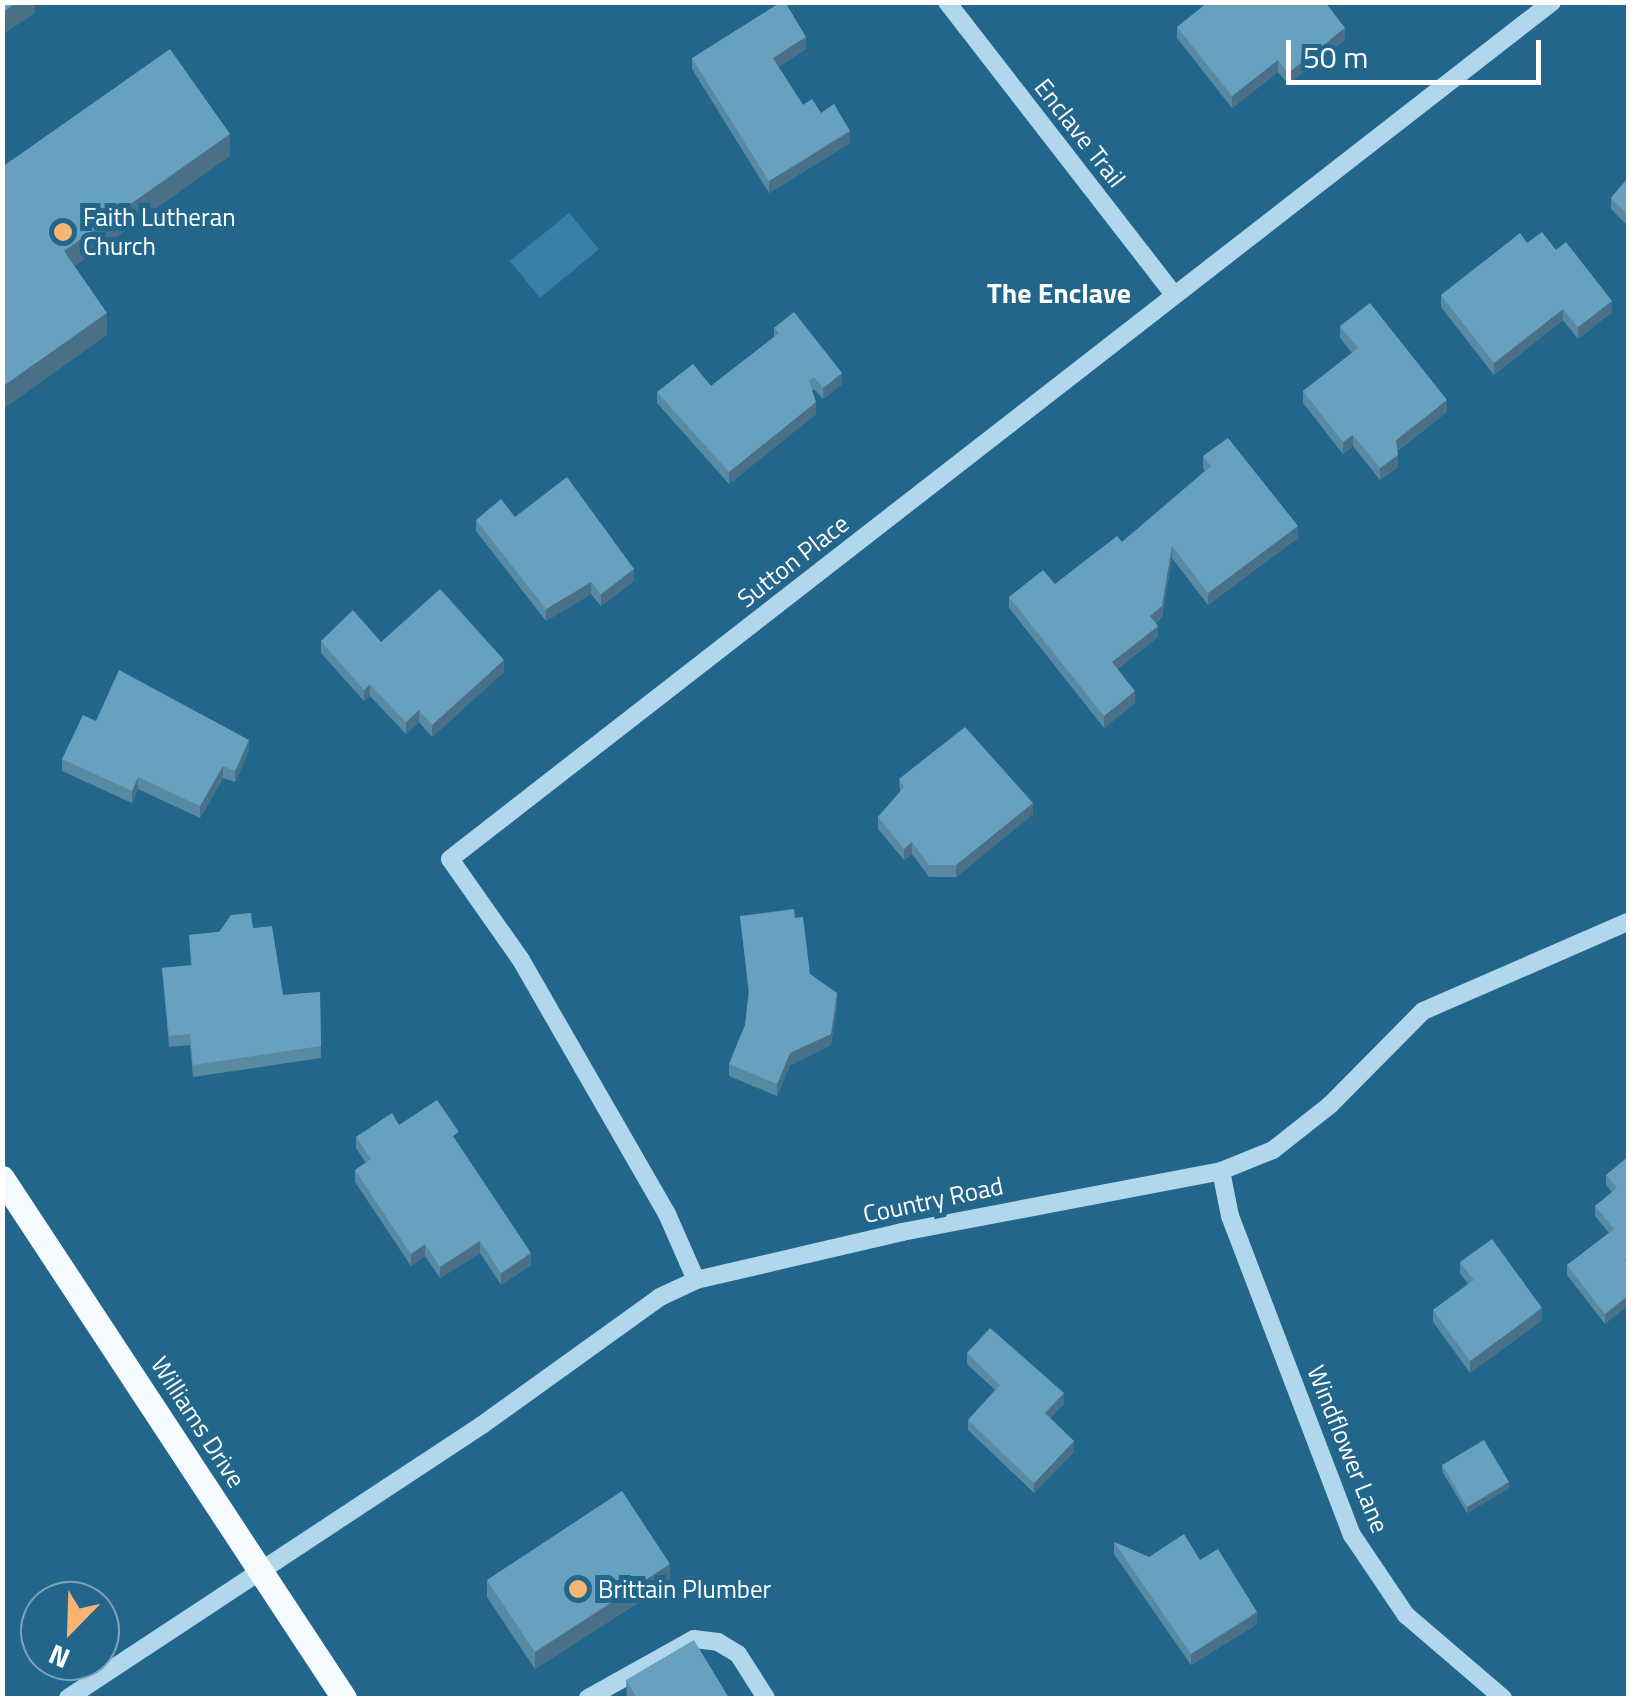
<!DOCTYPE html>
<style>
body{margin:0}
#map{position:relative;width:1631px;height:1701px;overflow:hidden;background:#23668b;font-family:"Titillium Web",sans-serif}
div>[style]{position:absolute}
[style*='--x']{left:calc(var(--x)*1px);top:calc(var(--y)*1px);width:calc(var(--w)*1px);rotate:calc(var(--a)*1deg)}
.green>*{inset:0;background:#3781a8}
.minor>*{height:18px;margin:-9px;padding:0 9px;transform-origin:9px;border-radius:9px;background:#b0d7eb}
.major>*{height:25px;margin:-12.5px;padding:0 12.5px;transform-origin:12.5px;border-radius:12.5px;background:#f5fafe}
.wall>*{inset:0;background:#598aa4}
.shaded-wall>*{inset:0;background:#497086}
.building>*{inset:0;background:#68a0bf}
.dots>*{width:28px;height:28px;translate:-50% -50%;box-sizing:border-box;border:5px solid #23668b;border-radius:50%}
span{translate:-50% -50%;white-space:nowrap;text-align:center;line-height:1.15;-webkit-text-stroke:10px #23668b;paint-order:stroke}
.street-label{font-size:25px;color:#fff}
.poi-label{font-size:25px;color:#fff}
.left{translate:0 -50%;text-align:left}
.neighbourhood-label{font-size:28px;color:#fff;font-weight:700}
.frame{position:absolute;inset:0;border:5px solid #fff;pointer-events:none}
.north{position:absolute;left:20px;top:1581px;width:100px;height:100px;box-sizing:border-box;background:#23668b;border:2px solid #7ba3b9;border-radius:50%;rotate:203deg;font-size:28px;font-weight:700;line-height:40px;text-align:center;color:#fff}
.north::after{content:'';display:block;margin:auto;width:35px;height:45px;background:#f6b573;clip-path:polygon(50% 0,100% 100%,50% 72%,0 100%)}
.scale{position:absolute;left:1286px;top:40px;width:255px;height:45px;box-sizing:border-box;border:5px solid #fff;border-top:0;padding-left:12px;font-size:30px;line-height:35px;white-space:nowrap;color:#fff;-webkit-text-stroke:8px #23668b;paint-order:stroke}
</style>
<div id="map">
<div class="green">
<div style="clip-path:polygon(569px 213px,599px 249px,540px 298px,510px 261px)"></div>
</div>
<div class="minor">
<div style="--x:947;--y:2;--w:371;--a:52.2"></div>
<div style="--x:1221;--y:1171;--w:46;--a:78.7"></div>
<div style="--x:1230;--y:1216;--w:342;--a:69.1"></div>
<div style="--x:1352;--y:1535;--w:97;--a:56"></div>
<div style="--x:1406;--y:1615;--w:128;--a:40.6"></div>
<div style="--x:696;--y:1280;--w:72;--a:-113.7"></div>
<div style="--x:667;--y:1214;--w:293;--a:-119.9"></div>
<div style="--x:521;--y:960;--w:123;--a:-125.1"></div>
<div style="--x:450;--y:859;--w:1396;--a:-37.87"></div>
<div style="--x:68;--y:1698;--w:496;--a:-33.4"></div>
<div style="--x:482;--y:1425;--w:219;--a:-35.7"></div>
<div style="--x:660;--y:1297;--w:40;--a:-25"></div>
<div style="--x:696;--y:1280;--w:212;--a:-13.1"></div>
<div style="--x:902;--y:1232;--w:325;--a:-10.8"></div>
<div style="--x:1221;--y:1171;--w:56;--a:-22"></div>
<div style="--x:1273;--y:1150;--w:73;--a:-38.3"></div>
<div style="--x:1330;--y:1105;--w:132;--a:-45.3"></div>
<div style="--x:1423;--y:1011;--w:223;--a:-23.5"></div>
<div style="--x:588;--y:1698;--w:121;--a:-29.1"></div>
<div style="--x:694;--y:1639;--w:24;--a:7"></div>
<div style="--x:718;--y:1642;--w:23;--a:31"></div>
<div style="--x:738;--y:1654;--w:52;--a:57.5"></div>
</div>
<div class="major">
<div style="--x:2;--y:1178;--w:622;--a:56.67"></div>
</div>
<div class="wall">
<div style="clip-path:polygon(1177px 27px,1345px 40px,1288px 84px,1278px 72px,1232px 108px,1177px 38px)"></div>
<div style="clip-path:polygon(806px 49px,778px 67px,803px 105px,821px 113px,850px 143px,769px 193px,692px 69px,692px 58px)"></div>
<div style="clip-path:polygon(1628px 178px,1628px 226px,1611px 209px,1611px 198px)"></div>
<div style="clip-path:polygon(1527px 243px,1556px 250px,1612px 312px,1578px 339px,1563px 320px,1494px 375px,1441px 307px,1441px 295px)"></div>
<div style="clip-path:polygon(1340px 326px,1447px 412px,1397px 451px,1398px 467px,1380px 480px,1353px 446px,1343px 454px,1303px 403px,1303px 391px,1352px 353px,1340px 338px)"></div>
<div style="clip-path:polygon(774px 328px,842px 384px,823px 399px,814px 389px,812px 391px,816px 414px,729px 484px,657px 403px,657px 392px,711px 386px,774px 337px)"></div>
<div style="clip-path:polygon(1203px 456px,1298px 538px,1208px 605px,1172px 558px,1162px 617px,1156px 623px,1158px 637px,1117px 669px,1135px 703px,1104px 728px,1009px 608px,1009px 597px,1055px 584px,1122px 542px,1205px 471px,1203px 468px)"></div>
<div style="clip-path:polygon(515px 517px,634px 581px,601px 606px,591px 594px,546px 621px,476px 531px,476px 520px)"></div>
<div style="clip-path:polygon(321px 641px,381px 642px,504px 672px,432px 737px,419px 722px,406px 734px,370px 696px,364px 701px,321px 653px)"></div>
<div style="clip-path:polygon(96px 721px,249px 751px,235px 782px,223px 778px,200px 818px,138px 789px,132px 803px,62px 771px,62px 759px)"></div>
<div style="clip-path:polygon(899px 779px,1033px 814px,956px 877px,929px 877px,912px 854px,904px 860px,878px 829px,878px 817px,900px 792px)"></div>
<div style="clip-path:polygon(740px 916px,810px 974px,837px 1005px,831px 1045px,790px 1065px,777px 1096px,729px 1076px,729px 1064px,745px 1025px,749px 996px)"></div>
<div style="clip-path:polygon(253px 928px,283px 995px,320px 992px,321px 1058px,193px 1077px,190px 1045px,169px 1047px,162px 968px,191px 966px,189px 935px)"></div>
<div style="clip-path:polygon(399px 1125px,458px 1144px,531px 1265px,501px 1285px,480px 1253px,440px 1278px,425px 1256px,411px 1266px,355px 1182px,355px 1170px,366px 1163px,356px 1148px,356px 1137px)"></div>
<div style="clip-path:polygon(1628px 1157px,1605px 1324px,1567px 1275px,1567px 1265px,1609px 1233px,1595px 1216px,1595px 1206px,1612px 1192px,1606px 1185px,1606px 1175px)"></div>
<div style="clip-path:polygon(1460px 1262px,1542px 1320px,1470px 1373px,1433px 1322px,1433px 1310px,1468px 1284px,1460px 1273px)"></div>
<div style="clip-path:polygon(967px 1353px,1064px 1404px,1050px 1418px,1074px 1452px,1034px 1493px,968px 1430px,968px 1420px,995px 1390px,967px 1364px)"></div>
<div style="clip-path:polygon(1442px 1465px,1509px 1488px,1467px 1513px,1442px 1471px)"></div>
<div style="clip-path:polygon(1114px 1542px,1149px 1557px,1200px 1560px,1257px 1624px,1191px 1665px,1114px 1554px)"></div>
<div style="clip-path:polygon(487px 1580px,670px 1582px,535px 1669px,487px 1597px)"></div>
<div style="clip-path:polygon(626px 1680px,729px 1698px,627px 1698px)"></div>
</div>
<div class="shaded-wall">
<div style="clip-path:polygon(17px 2px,35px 2px,35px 13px,2px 35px,2px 13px)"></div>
<div style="clip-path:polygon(1345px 28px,1345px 40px,1288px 84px,1288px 73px)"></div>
<div style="clip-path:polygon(806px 37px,806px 49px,773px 70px,773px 58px)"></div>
<div style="clip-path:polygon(1278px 60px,1278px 72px,1232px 108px,1232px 96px)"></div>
<div style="clip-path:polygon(850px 131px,850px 143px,769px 193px,769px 181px)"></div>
<div style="clip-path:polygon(230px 134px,230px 156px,64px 274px,64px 251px)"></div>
<div style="clip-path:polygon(1612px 301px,1612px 312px,1578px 339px,1578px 327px)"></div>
<div style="clip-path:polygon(1563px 309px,1563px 320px,1494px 375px,1494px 363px)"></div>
<div style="clip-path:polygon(107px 313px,107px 335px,2px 410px,2px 387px)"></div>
<div style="clip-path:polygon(842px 373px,842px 384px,823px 399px,823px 388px)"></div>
<div style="clip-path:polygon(1447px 400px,1447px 412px,1396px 451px,1396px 440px)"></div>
<div style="clip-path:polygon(816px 402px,816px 414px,729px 484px,729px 472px)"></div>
<div style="clip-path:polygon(1353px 435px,1353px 446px,1343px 454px,1343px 442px)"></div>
<div style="clip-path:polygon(1398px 455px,1398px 467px,1380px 480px,1380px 468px)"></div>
<div style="clip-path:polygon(1298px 526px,1298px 538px,1208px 605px,1208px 593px)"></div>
<div style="clip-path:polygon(1172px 546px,1172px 558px,1162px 617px,1150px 627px,1150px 616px)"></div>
<div style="clip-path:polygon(634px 569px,634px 581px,601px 606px,601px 594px)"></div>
<div style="clip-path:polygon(591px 582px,591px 594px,546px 621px,546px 609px)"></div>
<div style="clip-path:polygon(1158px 626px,1158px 637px,1112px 674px,1112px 662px)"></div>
<div style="clip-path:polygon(504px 660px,504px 672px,432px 737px,432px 725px)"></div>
<div style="clip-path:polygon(370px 684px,370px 696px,364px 701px,364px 690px)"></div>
<div style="clip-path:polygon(1135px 691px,1135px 703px,1104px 728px,1104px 716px)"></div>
<div style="clip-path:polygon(419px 710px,419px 722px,406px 734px,406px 722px)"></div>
<div style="clip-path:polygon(249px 740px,249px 751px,235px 782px,235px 771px)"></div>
<div style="clip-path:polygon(223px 766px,223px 778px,200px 818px,200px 806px)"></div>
<div style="clip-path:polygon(138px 777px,138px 789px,132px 803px,132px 791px)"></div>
<div style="clip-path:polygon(1033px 803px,1033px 814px,956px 877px,956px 865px)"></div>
<div style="clip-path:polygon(912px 842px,912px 854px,904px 860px,904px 849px)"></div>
<div style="clip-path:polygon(837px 993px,837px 1005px,831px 1045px,790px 1065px,777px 1096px,777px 1084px,790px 1053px)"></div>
<div style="clip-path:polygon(480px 1241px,480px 1253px,440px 1278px,440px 1267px)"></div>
<div style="clip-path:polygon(425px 1244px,425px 1256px,411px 1266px,411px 1254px)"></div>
<div style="clip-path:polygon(531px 1253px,531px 1265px,501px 1285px,501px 1273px)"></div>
<div style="clip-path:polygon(1628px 1296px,1628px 1306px,1605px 1324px,1605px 1314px)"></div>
<div style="clip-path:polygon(1542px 1308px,1542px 1320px,1470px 1373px,1470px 1361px)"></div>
<div style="clip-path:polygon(1064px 1393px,1064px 1404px,1045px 1424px,1045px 1413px)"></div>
<div style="clip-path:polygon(1074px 1441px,1074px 1452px,1034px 1493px,1034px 1483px)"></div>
<div style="clip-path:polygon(1509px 1482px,1509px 1488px,1467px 1513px,1467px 1507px)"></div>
<div style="clip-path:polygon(670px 1564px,670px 1582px,535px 1669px,535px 1652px)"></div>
<div style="clip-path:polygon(1257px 1612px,1257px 1624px,1191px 1665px,1191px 1654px)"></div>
</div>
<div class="building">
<div style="clip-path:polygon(2px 2px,17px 2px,2px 13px)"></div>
<div style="clip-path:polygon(781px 2px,785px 2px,806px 37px,773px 58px,803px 105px,812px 99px,821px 113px,834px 104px,850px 131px,769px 181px,692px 58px)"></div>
<div style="clip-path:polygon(1208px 2px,1325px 2px,1345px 28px,1288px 73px,1278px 60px,1232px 96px,1177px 27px)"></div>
<div style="clip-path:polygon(170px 49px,230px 134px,64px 251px,107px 313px,2px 387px,2px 167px)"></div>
<div style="clip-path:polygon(1628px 178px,1628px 215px,1611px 198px)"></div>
<div style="clip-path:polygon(1542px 232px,1556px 250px,1566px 242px,1612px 301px,1578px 327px,1563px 309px,1494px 363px,1441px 295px,1520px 233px,1527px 243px)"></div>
<div style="clip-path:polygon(1370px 303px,1447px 400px,1396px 440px,1398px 455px,1380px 468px,1353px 435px,1343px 442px,1303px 391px,1358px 348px,1340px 326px)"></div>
<div style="clip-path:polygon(794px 312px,842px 373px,823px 388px,814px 377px,809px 381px,816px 402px,729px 472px,657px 392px,693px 364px,711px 386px,779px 333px,774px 328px)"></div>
<div style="clip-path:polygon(1228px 438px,1298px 526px,1208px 593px,1172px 546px,1162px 606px,1150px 616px,1158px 626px,1112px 662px,1135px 691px,1104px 716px,1009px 597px,1043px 570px,1055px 584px,1117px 536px,1122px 542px,1211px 466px,1203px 456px)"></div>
<div style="clip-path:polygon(567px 477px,634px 569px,601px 594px,591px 582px,546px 609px,476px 520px,501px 499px,515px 517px)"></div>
<div style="clip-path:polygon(440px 589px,504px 660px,432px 725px,419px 710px,406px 722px,370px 684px,364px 690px,321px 641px,353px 610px,381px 642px)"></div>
<div style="clip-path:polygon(119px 670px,249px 740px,235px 771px,223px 766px,200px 806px,138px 777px,132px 791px,62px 759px,83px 715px,96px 721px)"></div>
<div style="clip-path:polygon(965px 727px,1033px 803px,956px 865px,929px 865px,912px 842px,904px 849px,878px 817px,904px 787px,899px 779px)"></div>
<div style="clip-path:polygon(794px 909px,795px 918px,803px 917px,810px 974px,837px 993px,831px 1034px,790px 1053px,777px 1084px,729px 1064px,745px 1025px,749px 990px,740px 916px)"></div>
<div style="clip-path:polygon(251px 913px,253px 928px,272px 926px,283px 995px,320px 992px,321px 1046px,193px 1065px,190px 1034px,169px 1036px,162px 968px,192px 965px,189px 935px,219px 932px,231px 915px)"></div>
<div style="clip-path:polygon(437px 1100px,459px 1132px,453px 1136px,531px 1253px,501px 1273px,480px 1241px,440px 1267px,425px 1244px,411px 1254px,355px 1170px,371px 1159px,356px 1137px,392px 1113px,399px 1125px)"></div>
<div style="clip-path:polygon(1628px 1157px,1628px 1257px,1625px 1259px,1628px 1263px,1628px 1296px,1605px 1314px,1567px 1265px,1614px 1229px,1595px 1206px,1617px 1188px,1606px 1175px)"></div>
<div style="clip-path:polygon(1492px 1239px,1542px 1308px,1470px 1361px,1433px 1310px,1474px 1280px,1460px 1262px)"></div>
<div style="clip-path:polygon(990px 1328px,1064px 1393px,1045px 1413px,1074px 1441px,1034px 1483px,968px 1420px,1000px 1385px,967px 1353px)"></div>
<div style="clip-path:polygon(1484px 1440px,1509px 1482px,1467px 1507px,1442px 1465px)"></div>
<div style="clip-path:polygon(622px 1491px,670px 1564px,535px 1652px,487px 1580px)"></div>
<div style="clip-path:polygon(1184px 1534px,1200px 1560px,1218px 1549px,1257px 1612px,1191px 1654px,1114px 1542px,1149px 1557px)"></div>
<div style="clip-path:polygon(694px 1640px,729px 1698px,637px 1698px,626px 1680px)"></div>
</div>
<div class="dots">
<div style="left:63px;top:232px;background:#f6b573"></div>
<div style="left:578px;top:1589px;background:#f6b573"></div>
</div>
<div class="street-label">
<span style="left:1080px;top:133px;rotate:52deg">Enclave Trail</span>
<span style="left:793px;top:561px;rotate:-38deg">Sutton Place</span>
<span style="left:933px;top:1200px;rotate:-12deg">Country Road</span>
<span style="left:198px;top:1422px;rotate:57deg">Williams Drive</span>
<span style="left:1348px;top:1449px;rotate:68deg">Windflower Lane</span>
</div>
<div class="poi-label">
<span class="left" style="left:83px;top:232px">Faith Lutheran<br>Church</span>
<span class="left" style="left:598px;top:1589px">Brittain Plumber</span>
</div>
<div class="neighbourhood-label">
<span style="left:1059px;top:293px">The Enclave</span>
</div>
<div class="frame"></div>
<div class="north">N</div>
<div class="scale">50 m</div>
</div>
